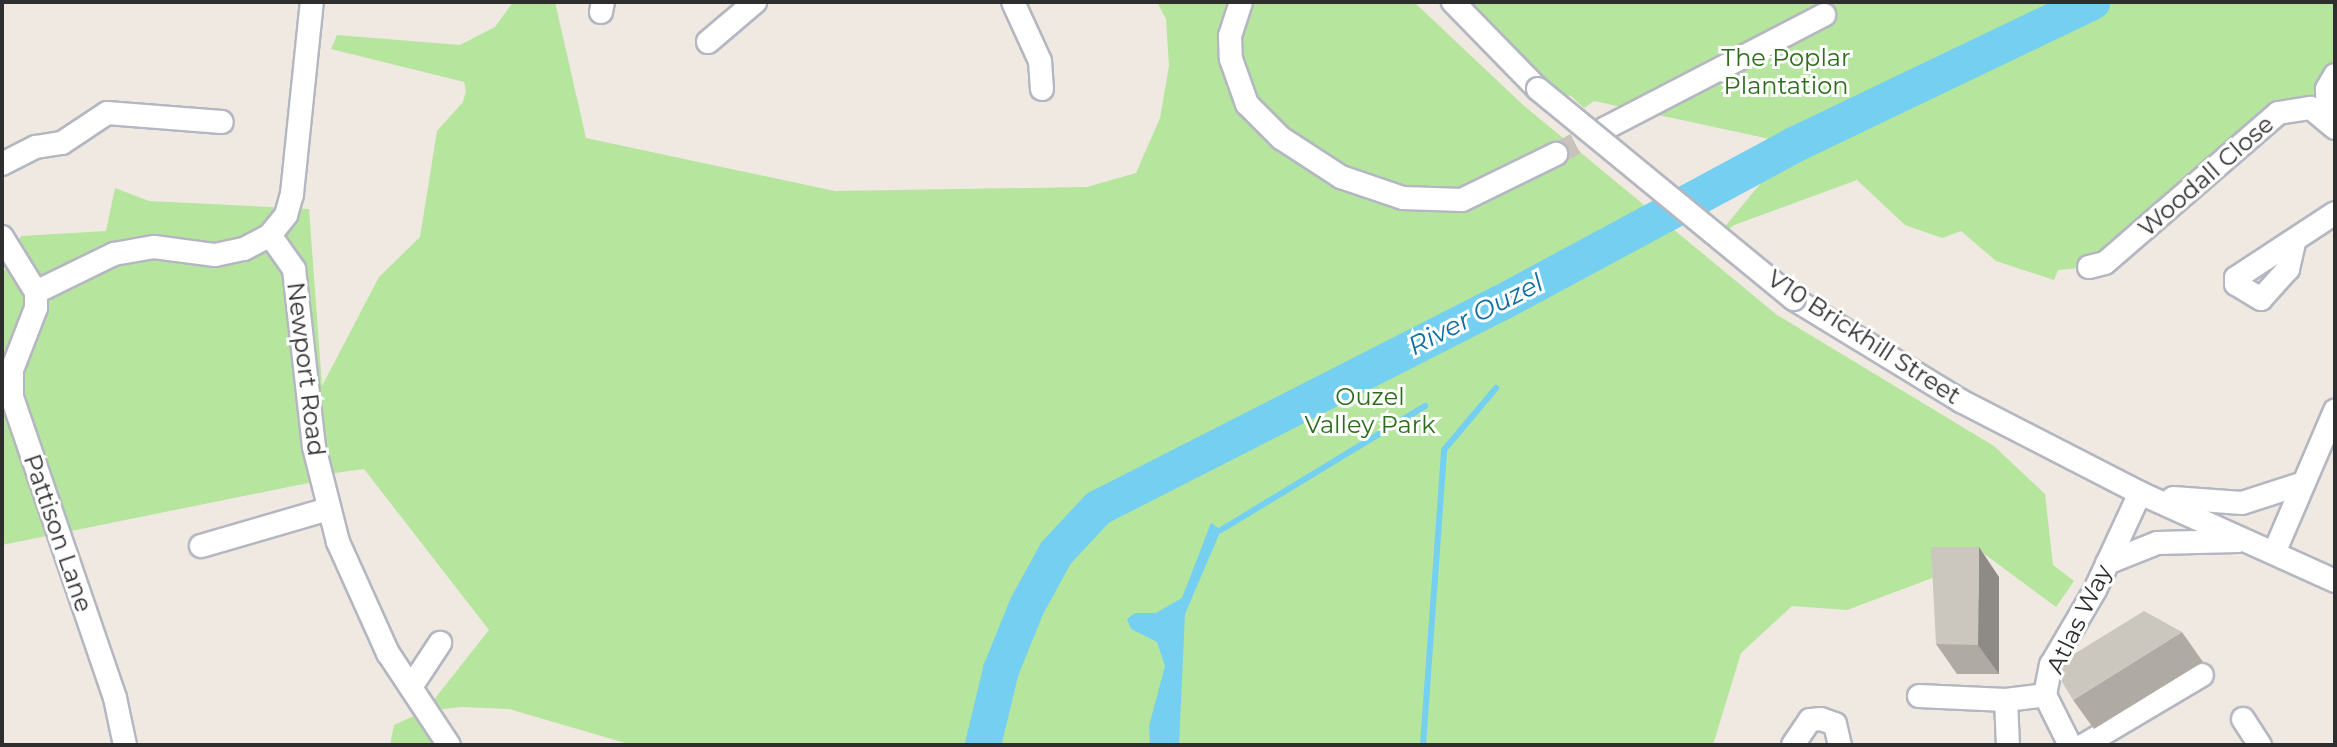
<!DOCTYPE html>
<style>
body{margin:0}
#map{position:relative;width:2337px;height:747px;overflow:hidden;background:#efe9e1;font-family:Montserrat,sans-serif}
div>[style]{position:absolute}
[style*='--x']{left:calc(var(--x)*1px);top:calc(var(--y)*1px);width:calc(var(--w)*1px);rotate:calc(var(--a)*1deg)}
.green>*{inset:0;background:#b6e59e}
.water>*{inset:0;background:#75cff0}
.stream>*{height:6px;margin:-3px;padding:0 3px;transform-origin:3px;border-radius:3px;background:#75cff0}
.river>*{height:36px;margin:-18px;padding:0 18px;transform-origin:18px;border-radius:18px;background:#75cff0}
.minor-tunnel>*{height:22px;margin-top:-11px;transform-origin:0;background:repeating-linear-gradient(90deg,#c8c4bd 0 22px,transparent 0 33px)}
.roads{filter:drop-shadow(2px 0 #b4b7c1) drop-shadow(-2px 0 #b4b7c1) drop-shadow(0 2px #b4b7c1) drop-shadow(0 -2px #b4b7c1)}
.minor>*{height:22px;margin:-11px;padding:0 11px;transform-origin:11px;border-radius:11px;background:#fff}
.bridges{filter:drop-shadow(2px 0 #b4b7c1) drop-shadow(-2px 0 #b4b7c1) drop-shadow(0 2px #b4b7c1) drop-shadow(0 -2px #b4b7c1)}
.minor-bridge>*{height:22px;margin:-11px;padding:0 11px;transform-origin:11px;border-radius:11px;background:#fff}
.wall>*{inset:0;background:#afaba4}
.shaded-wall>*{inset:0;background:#8e8b86}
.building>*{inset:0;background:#cbc7bf}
span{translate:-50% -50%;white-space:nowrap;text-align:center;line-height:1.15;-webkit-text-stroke:6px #fff;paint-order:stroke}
.park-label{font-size:24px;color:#2c6e1b}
.street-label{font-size:24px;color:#2e2e2e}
.water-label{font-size:26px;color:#0d6fa3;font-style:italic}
.frame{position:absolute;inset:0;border:4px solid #2e2e2e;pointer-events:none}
</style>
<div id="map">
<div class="green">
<div style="clip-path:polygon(513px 2px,555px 2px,586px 138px,835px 191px,1087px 187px,1136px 173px,1160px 118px,1169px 66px,1166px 19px,1157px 2px,1414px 2px,1522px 104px,1777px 315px,1994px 446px,2045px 494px,2053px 565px,2074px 581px,2056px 607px,1979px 550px,1959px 568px,1847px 610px,1792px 606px,1741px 653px,1713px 745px,632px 745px,509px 709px,462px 707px,425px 711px,449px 745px,390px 745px,394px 725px,425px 711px,489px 630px,364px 469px,328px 474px,321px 395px,313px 482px,2px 545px,2px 275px,21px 236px,106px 231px,115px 188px,149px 201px,309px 209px,322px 386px,379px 277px,420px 237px,437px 131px,463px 102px,466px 91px,464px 82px,331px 49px,337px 35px,460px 45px,495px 27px)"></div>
<div style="clip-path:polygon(1453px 2px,2335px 2px,2335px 75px,2326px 102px,2295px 107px,2089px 267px,2058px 270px,2054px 280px,1996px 261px,1961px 231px,1942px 238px,1905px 225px,1857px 180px,1734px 225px,1714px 240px,1793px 144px,1594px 101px,1584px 108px,1571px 96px,1538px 89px)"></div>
</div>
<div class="water">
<div style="clip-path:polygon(1211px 523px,1221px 530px,1185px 614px,1179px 745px,1150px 745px,1149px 726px,1165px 666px,1157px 642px,1131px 629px,1127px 619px,1135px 613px,1156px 613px,1182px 598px)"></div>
</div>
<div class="stream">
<div style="--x:1221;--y:530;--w:239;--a:-31.3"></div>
<div style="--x:1423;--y:745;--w:296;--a:-85.9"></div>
<div style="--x:1444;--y:450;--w:81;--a:-50"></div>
</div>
<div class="river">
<div style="--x:983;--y:745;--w:77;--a:-76.5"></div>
<div style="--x:1001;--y:670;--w:69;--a:-67.9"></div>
<div style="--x:1027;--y:606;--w:60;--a:-61.3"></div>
<div style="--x:1056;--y:553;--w:62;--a:-47"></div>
<div style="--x:1098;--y:508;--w:450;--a:-27"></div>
<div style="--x:1499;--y:304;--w:335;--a:-28.3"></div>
<div style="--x:1794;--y:145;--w:331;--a:-25.6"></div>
</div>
<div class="minor-tunnel">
<div style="--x:1556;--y:154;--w:54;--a:-27.5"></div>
</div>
<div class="roads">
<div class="minor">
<div style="--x:1013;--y:2;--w:65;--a:65.4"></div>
<div style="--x:1040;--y:61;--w:28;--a:86"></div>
<div style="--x:1241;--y:2;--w:36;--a:108"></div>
<div style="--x:1230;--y:36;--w:23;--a:88"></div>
<div style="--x:1231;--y:59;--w:48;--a:70.4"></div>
<div style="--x:1247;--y:104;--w:48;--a:45"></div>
<div style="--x:1281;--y:138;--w:72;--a:33"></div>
<div style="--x:1341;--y:177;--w:65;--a:18.7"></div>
<div style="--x:1403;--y:198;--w:59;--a:1.9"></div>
<div style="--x:1462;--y:200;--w:105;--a:-26.1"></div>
<div style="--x:1453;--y:2;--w:122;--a:45.7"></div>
<div style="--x:601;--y:12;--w:10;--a:-79"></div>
<div style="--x:708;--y:42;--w:62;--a:-40.4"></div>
<div style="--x:2328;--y:118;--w:29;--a:-92"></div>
<div style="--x:2327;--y:89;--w:16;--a:-60"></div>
<div style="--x:1604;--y:129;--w:248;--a:-27.4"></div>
<div style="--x:2;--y:164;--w:38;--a:-27"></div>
<div style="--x:36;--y:147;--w:26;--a:-9"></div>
<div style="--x:62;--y:143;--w:54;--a:-33.7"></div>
<div style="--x:107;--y:113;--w:115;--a:4.5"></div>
<div style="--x:270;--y:235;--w:42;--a:54.8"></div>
<div style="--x:294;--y:269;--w:179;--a:83.6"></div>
<div style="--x:314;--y:447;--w:98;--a:75.8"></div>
<div style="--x:338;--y:542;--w:122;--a:65.8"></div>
<div style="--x:388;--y:653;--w:110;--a:56.5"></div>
<div style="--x:2;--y:237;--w:65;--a:58.3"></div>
<div style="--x:36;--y:292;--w:16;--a:90"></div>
<div style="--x:36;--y:308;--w:66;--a:111.2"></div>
<div style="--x:12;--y:370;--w:27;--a:90"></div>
<div style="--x:12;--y:397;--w:318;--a:71.1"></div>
<div style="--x:115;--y:698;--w:48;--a:78"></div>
<div style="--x:2294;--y:243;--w:27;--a:103"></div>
<div style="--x:2288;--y:269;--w:40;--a:132"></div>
<div style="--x:2261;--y:299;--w:29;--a:-149"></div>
<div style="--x:2236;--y:284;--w:6;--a:-90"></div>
<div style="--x:2236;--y:278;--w:118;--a:-33.3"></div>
<div style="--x:2089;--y:267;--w:16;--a:-14"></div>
<div style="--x:2105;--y:263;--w:229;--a:-40.9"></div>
<div style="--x:2278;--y:113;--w:33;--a:-9"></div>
<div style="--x:2311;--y:108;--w:31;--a:40"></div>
<div style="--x:36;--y:292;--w:87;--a:-26"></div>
<div style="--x:114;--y:254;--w:41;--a:-9.9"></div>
<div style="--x:154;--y:247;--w:62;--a:7.5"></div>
<div style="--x:215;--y:255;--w:30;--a:-12"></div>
<div style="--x:244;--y:249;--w:30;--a:-28"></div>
<div style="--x:270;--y:235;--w:26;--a:-51"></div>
<div style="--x:286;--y:215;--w:22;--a:-74"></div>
<div style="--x:292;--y:194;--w:193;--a:-84.1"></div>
<div style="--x:1794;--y:299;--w:196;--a:31.4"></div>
<div style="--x:1961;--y:401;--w:201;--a:27.2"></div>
<div style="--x:2140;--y:493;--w:214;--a:24.3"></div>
<div style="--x:2173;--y:498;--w:69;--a:4.1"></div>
<div style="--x:2242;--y:503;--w:65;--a:-17.9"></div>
<div style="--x:201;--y:546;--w:132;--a:-16.2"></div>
<div style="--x:2274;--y:553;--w:155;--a:-66.8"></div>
<div style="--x:2107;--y:563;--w:54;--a:-21.8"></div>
<div style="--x:2157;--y:543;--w:81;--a:-1.4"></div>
<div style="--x:411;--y:687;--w:53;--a:-56.6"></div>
<div style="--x:1919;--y:696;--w:87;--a:2.6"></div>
<div style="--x:2006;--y:700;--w:39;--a:-7"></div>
<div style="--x:2006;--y:700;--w:45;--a:87.5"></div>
<div style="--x:2243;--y:719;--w:31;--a:57"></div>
<div style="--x:1793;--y:745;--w:30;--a:-56"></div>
<div style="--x:1810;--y:720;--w:11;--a:-5"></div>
<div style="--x:1821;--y:719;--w:15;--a:20"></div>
<div style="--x:1835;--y:724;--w:22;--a:77"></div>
<div style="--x:2070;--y:745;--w:56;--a:-116.6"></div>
<div style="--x:2045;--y:695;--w:31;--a:-79"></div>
<div style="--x:2051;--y:665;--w:87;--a:-59.6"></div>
<div style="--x:2095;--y:590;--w:107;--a:-65.1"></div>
<div style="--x:2084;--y:745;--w:137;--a:-30.7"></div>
</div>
</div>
<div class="bridges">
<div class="minor-bridge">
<div style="--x:1538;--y:89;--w:331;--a:39.4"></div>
</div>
</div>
<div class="wall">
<div style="clip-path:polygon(1999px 577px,1999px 674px,1957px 674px,1936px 644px)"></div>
<div style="clip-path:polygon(2182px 632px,2203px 662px,2094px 729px,2073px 700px)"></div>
</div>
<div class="shaded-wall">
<div style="clip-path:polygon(1979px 547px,1999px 577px,1999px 674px,1978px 645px)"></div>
</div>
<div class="building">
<div style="clip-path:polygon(1931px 547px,1979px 547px,1978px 645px,1936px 644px)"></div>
<div style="clip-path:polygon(2144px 611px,2182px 632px,2073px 700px,2053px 667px)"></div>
</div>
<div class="park-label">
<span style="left:1786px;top:72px">The Poplar<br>Plantation</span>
<span style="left:1370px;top:411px">Ouzel<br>Valley Park</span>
</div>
<div class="street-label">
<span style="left:2206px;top:176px;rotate:-41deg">Woodall Close</span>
<span style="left:1864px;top:337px;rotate:33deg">V10 Brickhill Street</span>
<span style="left:306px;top:369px;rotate:83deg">Newport Road</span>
<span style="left:58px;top:533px;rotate:71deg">Pattison Lane</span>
<span style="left:2079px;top:619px;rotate:-64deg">Atlas Way</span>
</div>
<div class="water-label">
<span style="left:1476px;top:315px;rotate:-27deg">River Ouzel</span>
</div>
<div class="frame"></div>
</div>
